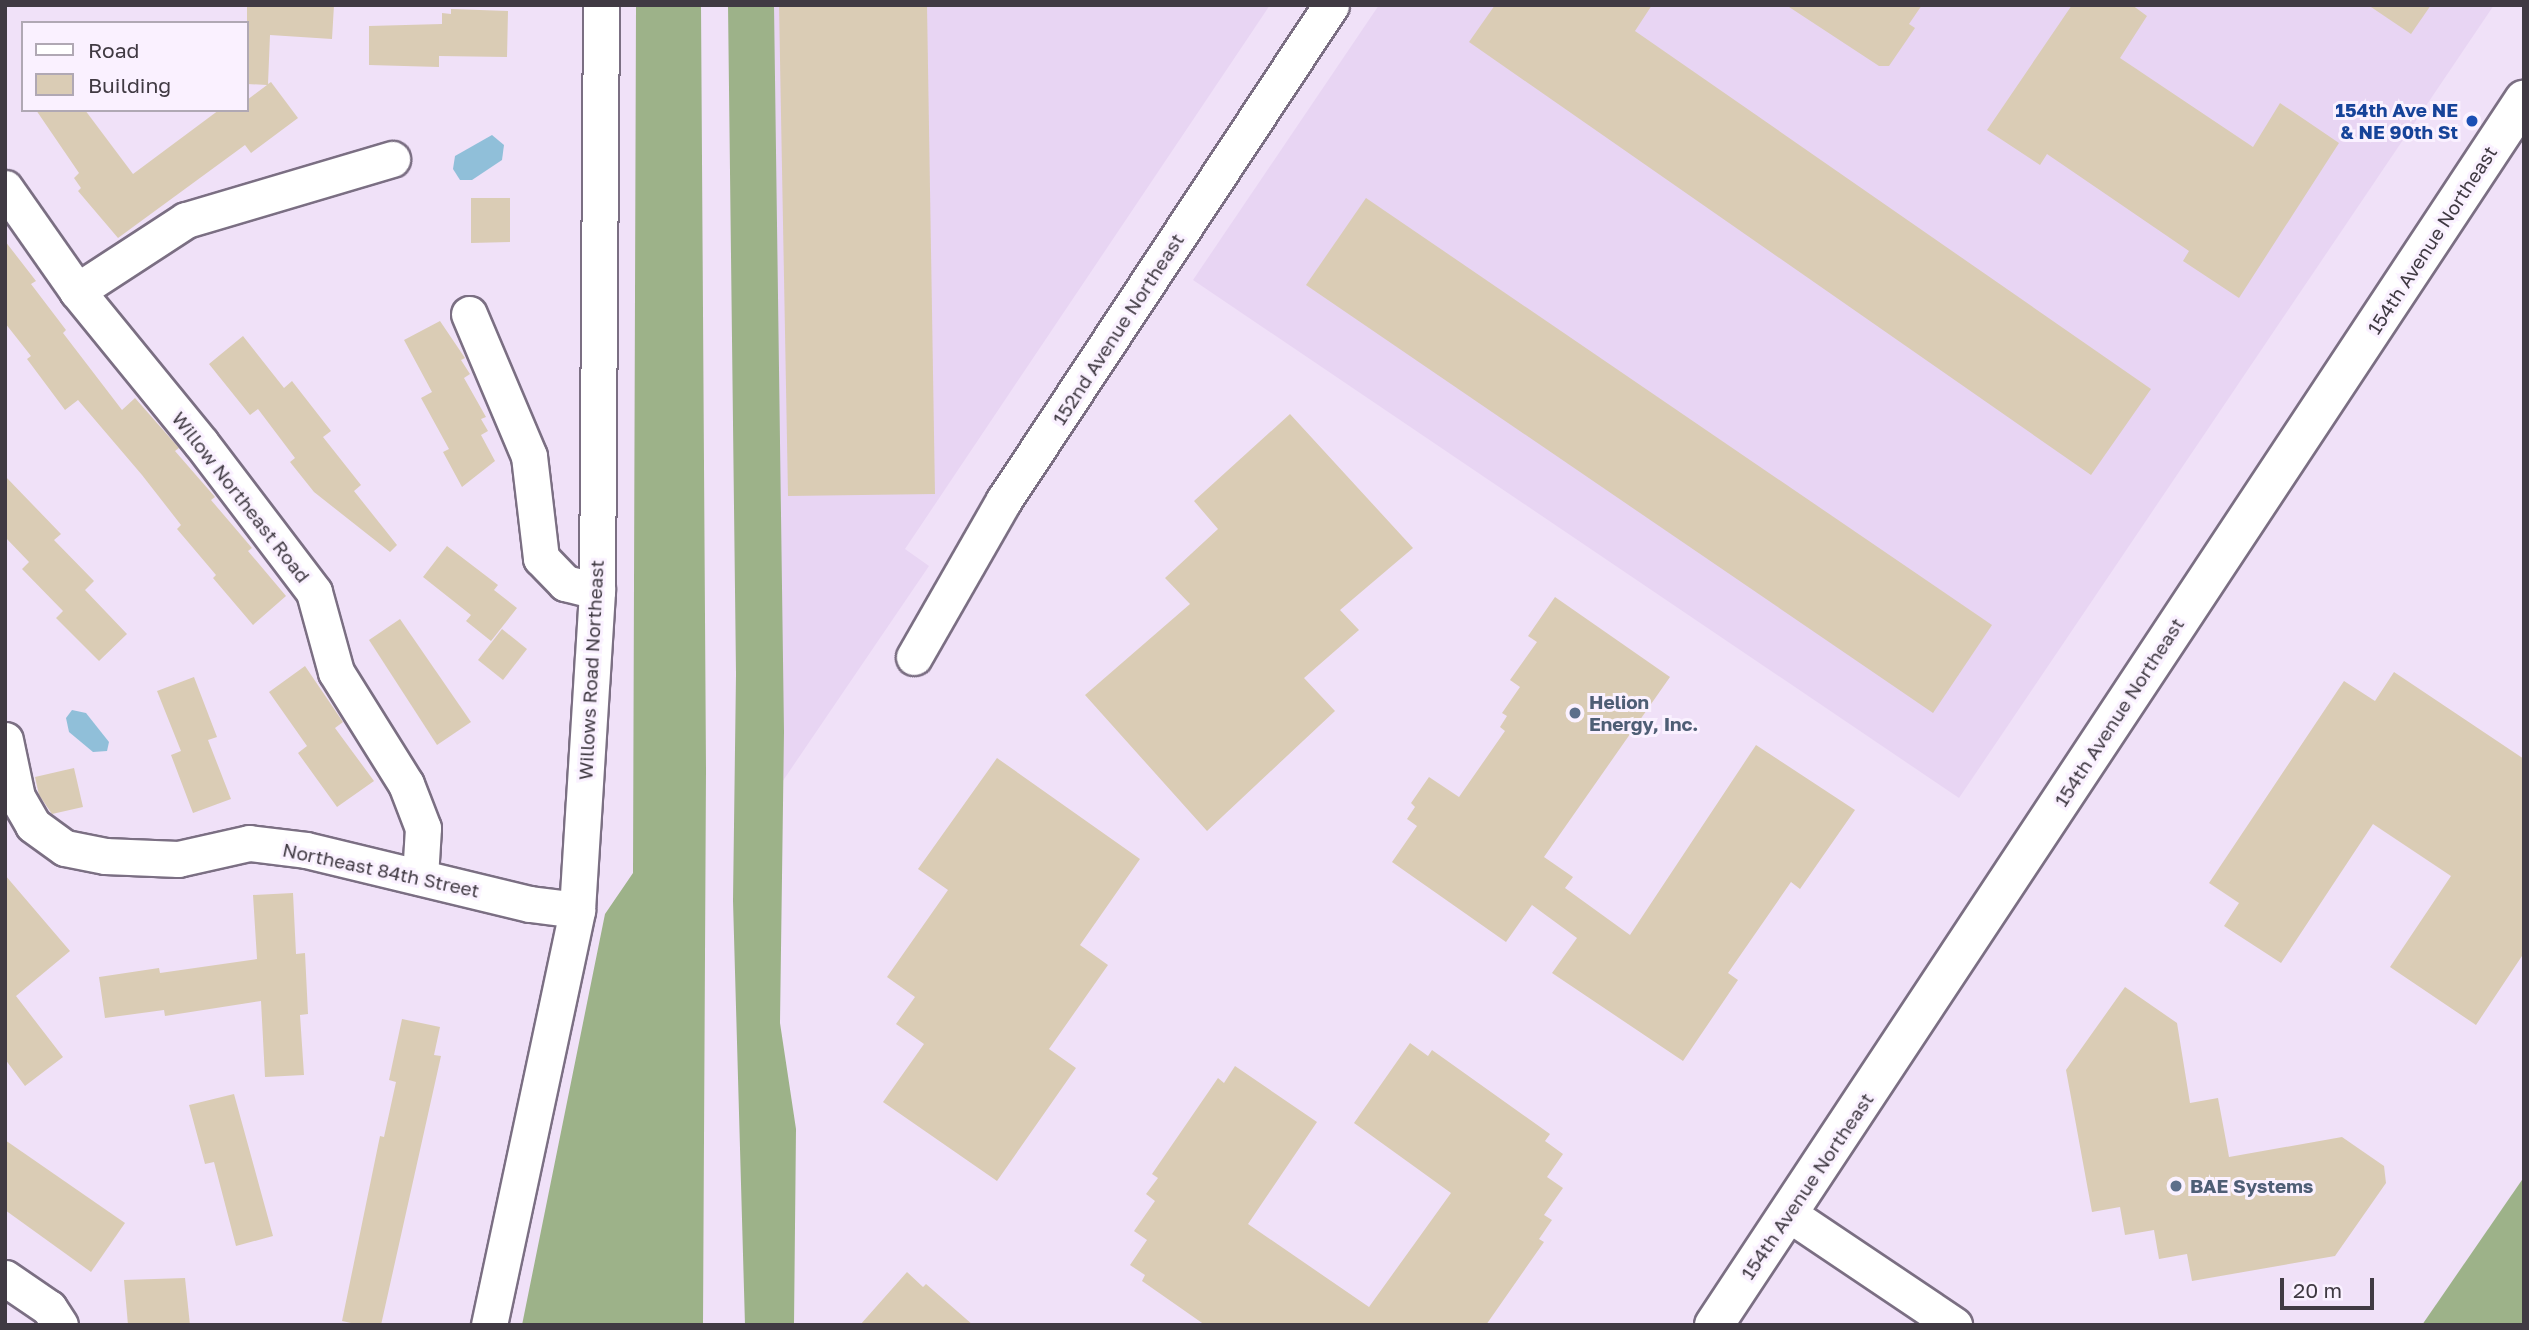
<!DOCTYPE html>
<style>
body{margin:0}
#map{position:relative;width:2529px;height:1330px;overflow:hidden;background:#f0e1f8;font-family:"Golos Text",sans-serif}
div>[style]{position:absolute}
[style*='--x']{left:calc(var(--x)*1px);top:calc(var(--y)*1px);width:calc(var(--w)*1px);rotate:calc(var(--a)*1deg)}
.built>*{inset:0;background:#e8d5f3}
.forest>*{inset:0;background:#9db289}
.water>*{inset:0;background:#90bfd9}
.building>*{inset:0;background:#daccb5}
.roads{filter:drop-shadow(2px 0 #7b6f83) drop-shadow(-2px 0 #7b6f83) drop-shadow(0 2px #7b6f83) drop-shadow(0 -2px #7b6f83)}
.minor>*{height:35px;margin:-17.5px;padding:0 17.5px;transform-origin:17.5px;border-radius:17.5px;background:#fff}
.major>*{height:38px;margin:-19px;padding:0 19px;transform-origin:19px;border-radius:19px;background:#fff}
.dots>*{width:19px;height:19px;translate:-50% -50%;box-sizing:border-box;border:4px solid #faf1ff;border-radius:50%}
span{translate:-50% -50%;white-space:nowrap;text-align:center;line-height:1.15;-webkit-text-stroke:6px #faf1ff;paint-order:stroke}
.transit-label{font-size:19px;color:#164399;font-weight:700}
.right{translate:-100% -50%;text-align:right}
.street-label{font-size:19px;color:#403a43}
.service-label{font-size:19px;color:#4e5e75;font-weight:700}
.left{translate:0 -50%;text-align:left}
.frame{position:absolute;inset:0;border:7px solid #403a43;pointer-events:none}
.legend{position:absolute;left:21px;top:21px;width:228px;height:91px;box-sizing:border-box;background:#faf1ff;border:2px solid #b0a8b4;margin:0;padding:9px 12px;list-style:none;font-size:21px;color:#403a43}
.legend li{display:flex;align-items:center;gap:14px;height:35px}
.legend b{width:35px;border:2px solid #b0a8b4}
.scale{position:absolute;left:2280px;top:1278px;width:94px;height:32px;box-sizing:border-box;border:4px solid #403a43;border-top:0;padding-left:9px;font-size:21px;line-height:24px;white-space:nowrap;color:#403a43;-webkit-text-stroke:5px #faf1ff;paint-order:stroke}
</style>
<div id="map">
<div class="built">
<div style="clip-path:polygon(760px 5px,1270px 5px,905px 549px,929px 566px,778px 788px)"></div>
<div style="clip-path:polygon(1379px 5px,2494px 5px,1959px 798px,1193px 280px)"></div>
</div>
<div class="forest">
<div style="clip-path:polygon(636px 5px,701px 5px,706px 770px,703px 1325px,522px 1325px,605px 914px,633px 873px)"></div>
<div style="clip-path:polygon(728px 5px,774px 5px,784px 732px,780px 1023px,796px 1129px,794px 1325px,745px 1325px,733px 901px,736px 674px)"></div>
<div style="clip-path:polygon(2524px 1177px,2524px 1325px,2422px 1325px)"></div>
</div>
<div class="water">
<div style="clip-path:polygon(492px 135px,504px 145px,502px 160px,472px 180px,460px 180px,453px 169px,455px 156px)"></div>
<div style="clip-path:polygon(72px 710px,86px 713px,109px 742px,107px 751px,93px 752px,69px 732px,66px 718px)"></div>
</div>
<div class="building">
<div style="clip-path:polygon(247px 5px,334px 5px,332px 39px,270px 35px,268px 84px,271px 82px,298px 118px,251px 153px,245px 145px,118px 238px,78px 191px,81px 188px,74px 178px,79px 173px,36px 110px,85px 110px,133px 174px,219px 110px,247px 110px,247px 100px,267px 85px,247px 84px)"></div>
<div style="clip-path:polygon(779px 5px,927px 5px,935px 494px,788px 496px)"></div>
<div style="clip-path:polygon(1495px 5px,1652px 5px,1635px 31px,2151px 389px,2091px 475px,1469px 42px)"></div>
<div style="clip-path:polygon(1786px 5px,1922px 5px,1909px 24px,1915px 28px,1889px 66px,1879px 66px)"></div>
<div style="clip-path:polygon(2072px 5px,2132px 5px,2147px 16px,2120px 58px,2253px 147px,2280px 103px,2339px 143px,2239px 298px,2183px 261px,2189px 251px,2047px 154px,2040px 165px,1987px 130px)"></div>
<div style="clip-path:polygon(2368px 5px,2431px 5px,2411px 34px)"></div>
<div style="clip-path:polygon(451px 9px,508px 11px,507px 57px,439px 56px,439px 67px,369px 65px,369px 26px,442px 24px,442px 13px,451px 14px)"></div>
<div style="clip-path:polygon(471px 198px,510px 198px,510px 242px,471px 243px)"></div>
<div style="clip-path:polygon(1366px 198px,1992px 625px,1933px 713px,1306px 285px)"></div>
<div style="clip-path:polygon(5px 241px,36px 281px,31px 284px,66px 330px,63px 333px,122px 410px,135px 398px,179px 448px,175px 451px,215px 497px,211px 500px,252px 548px,248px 551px,286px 596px,253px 625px,213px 578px,216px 575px,177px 529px,181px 525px,142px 475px,78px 400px,65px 410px,27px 359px,31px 356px,5px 323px)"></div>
<div style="clip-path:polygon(440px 321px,465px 358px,461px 360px,470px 374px,464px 378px,486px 417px,481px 419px,488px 431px,481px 435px,495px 461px,462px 487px,443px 452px,449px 449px,421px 398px,432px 392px,404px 340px)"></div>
<div style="clip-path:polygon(243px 336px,284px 388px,292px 381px,331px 431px,323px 437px,361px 485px,354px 491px,397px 545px,390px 552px,314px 492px,290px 462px,295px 458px,258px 409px,250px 415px,209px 364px)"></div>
<div style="clip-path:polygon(1290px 414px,1413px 548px,1340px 610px,1359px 630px,1304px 678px,1335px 711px,1207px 831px,1085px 695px,1190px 604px,1165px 578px,1218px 529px,1194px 501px)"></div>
<div style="clip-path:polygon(5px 476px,61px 534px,54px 540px,94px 581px,85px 590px,127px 634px,99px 661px,56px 618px,63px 611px,22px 569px,29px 562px,5px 537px)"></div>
<div style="clip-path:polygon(447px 546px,498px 585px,494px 590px,517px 608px,491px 641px,466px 621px,471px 615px,423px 577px)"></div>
<div style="clip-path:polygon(1555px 597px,1670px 677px,1544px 857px,1573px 877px,1565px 888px,1630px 935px,1756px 745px,1855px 810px,1800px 889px,1791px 882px,1728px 973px,1738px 980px,1683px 1061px,1552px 973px,1577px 938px,1532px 905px,1506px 942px,1392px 862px,1417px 826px,1407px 819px,1415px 807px,1411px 803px,1429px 777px,1459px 797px,1505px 731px,1500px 727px,1507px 716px,1502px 713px,1520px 687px,1510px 680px,1537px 642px,1528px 636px)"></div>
<div style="clip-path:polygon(400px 619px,471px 722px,437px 745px,369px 640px)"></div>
<div style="clip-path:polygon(502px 629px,527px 649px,503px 680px,478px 660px)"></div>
<div style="clip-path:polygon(305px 666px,343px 722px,335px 728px,374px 781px,337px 807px,298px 753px,307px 746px,269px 692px)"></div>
<div style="clip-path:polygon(2394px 672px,2524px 759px,2524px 953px,2476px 1025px,2390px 967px,2451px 876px,2373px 824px,2281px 963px,2224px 926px,2239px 903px,2209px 883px,2344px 681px,2375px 701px)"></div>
<div style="clip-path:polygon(194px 677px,217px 737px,208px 740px,231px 799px,193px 813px,171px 755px,181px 751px,157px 691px)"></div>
<div style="clip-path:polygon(997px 758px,1140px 859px,1080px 945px,1108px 965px,1049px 1049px,1076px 1068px,997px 1181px,883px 1102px,924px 1044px,896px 1024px,915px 997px,887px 977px,948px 890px,918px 869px)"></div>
<div style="clip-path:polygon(74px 768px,83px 807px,52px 814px,39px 795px,35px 777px)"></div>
<div style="clip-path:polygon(5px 875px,70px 951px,16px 996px,63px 1057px,25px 1086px,5px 1059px)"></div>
<div style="clip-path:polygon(293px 893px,296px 954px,305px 953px,308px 1014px,300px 1015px,304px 1075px,265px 1077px,261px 1001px,165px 1016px,164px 1010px,105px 1018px,99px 977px,159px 968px,160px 973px,257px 959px,253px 895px)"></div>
<div style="clip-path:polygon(2125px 987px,2177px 1023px,2190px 1103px,2218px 1098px,2229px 1157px,2342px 1137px,2384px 1166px,2386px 1183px,2335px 1256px,2192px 1281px,2187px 1254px,2159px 1259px,2154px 1230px,2125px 1235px,2120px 1207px,2092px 1212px,2066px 1070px)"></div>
<div style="clip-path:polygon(402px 1019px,440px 1027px,434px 1055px,441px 1056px,381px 1325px,360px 1325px,342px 1321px,380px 1136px,384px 1137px,396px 1082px,389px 1080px)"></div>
<div style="clip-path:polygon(1410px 1043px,1428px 1056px,1432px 1050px,1550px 1134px,1545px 1141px,1563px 1154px,1547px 1177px,1563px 1188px,1544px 1215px,1552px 1220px,1539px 1239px,1544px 1242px,1486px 1325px,1205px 1325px,1142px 1281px,1145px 1275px,1130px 1265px,1147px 1240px,1134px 1231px,1155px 1201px,1146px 1194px,1158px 1178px,1152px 1174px,1218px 1078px,1224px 1083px,1235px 1066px,1317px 1122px,1248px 1224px,1369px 1307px,1451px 1193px,1354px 1123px)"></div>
<div style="clip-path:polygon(234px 1094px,273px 1236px,236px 1246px,214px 1162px,205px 1164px,189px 1105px)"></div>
<div style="clip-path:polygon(5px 1140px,125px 1223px,91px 1272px,5px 1210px)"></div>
<div style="clip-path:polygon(907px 1272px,923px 1287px,926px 1284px,973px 1325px,860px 1325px)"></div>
<div style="clip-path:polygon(185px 1278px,190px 1325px,128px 1325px,124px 1280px)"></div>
</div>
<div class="roads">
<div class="minor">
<div style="--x:5;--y:188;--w:126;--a:55"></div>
<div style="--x:77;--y:291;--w:196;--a:50.8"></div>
<div style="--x:201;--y:443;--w:187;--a:52.8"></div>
<div style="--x:314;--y:592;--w:83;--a:74.6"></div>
<div style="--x:336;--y:672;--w:132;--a:58"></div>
<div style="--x:406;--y:784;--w:47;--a:68.9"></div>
<div style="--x:423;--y:828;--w:49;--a:93.5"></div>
<div style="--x:77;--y:291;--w:130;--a:-33.1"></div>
<div style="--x:186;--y:220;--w:215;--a:-16.5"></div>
<div style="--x:469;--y:314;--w:154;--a:67.1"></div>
<div style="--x:529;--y:456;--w:103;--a:83.3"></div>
<div style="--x:541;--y:558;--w:35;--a:46"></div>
<div style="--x:565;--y:583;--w:33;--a:14"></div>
<div style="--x:914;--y:657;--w:181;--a:-60.2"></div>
<div style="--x:1004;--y:500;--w:593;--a:-56.55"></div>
<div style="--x:5;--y:740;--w:58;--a:78.1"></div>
<div style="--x:17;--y:797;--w:32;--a:60"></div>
<div style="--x:33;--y:825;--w:39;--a:36"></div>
<div style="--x:65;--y:848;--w:41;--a:11.3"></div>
<div style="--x:105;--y:856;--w:73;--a:2.4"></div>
<div style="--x:178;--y:859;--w:73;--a:-12.7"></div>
<div style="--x:249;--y:843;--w:57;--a:7"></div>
<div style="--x:306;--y:850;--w:230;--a:13.6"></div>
<div style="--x:530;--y:904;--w:47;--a:7.3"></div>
<div style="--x:1789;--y:1214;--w:199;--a:33.9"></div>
<div style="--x:5;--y:1278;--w:53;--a:34.3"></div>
<div style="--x:49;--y:1308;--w:20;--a:57"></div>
<div style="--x:489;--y:1325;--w:424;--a:-78"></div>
<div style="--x:577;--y:910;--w:320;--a:-86.4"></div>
<div style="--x:597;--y:591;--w:586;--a:-89.61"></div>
</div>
<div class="major">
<div style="--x:1714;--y:1325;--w:1469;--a:-56.53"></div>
</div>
</div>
<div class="dots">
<div style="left:2472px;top:121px;background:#1a4fb4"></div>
<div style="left:1575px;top:713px;background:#5c6f8a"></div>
<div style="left:2176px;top:1186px;background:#5c6f8a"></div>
</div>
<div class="transit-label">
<span class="right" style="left:2458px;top:121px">154th Ave NE<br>&amp; NE 90th St</span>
</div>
<div class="street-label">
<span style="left:2432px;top:240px;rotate:-57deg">154th Avenue Northeast</span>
<span style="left:1118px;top:329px;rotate:-57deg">152nd Avenue Northeast</span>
<span style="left:241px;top:497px;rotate:52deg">Willow Northeast Road</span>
<span style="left:591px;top:670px;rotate:-87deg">Willows Road Northeast</span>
<span style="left:2119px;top:712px;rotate:-57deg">154th Avenue Northeast</span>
<span style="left:381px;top:870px;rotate:12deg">Northeast 84th Street</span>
<span style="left:1807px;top:1186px;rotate:-56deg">154th Avenue Northeast</span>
</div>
<div class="service-label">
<span class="left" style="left:1589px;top:713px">Helion<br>Energy, Inc.</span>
<span class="left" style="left:2190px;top:1186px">BAE Systems</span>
</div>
<div class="frame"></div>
<ul class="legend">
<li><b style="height:9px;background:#fff"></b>Road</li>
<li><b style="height:19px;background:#daccb5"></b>Building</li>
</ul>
<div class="scale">20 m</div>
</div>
